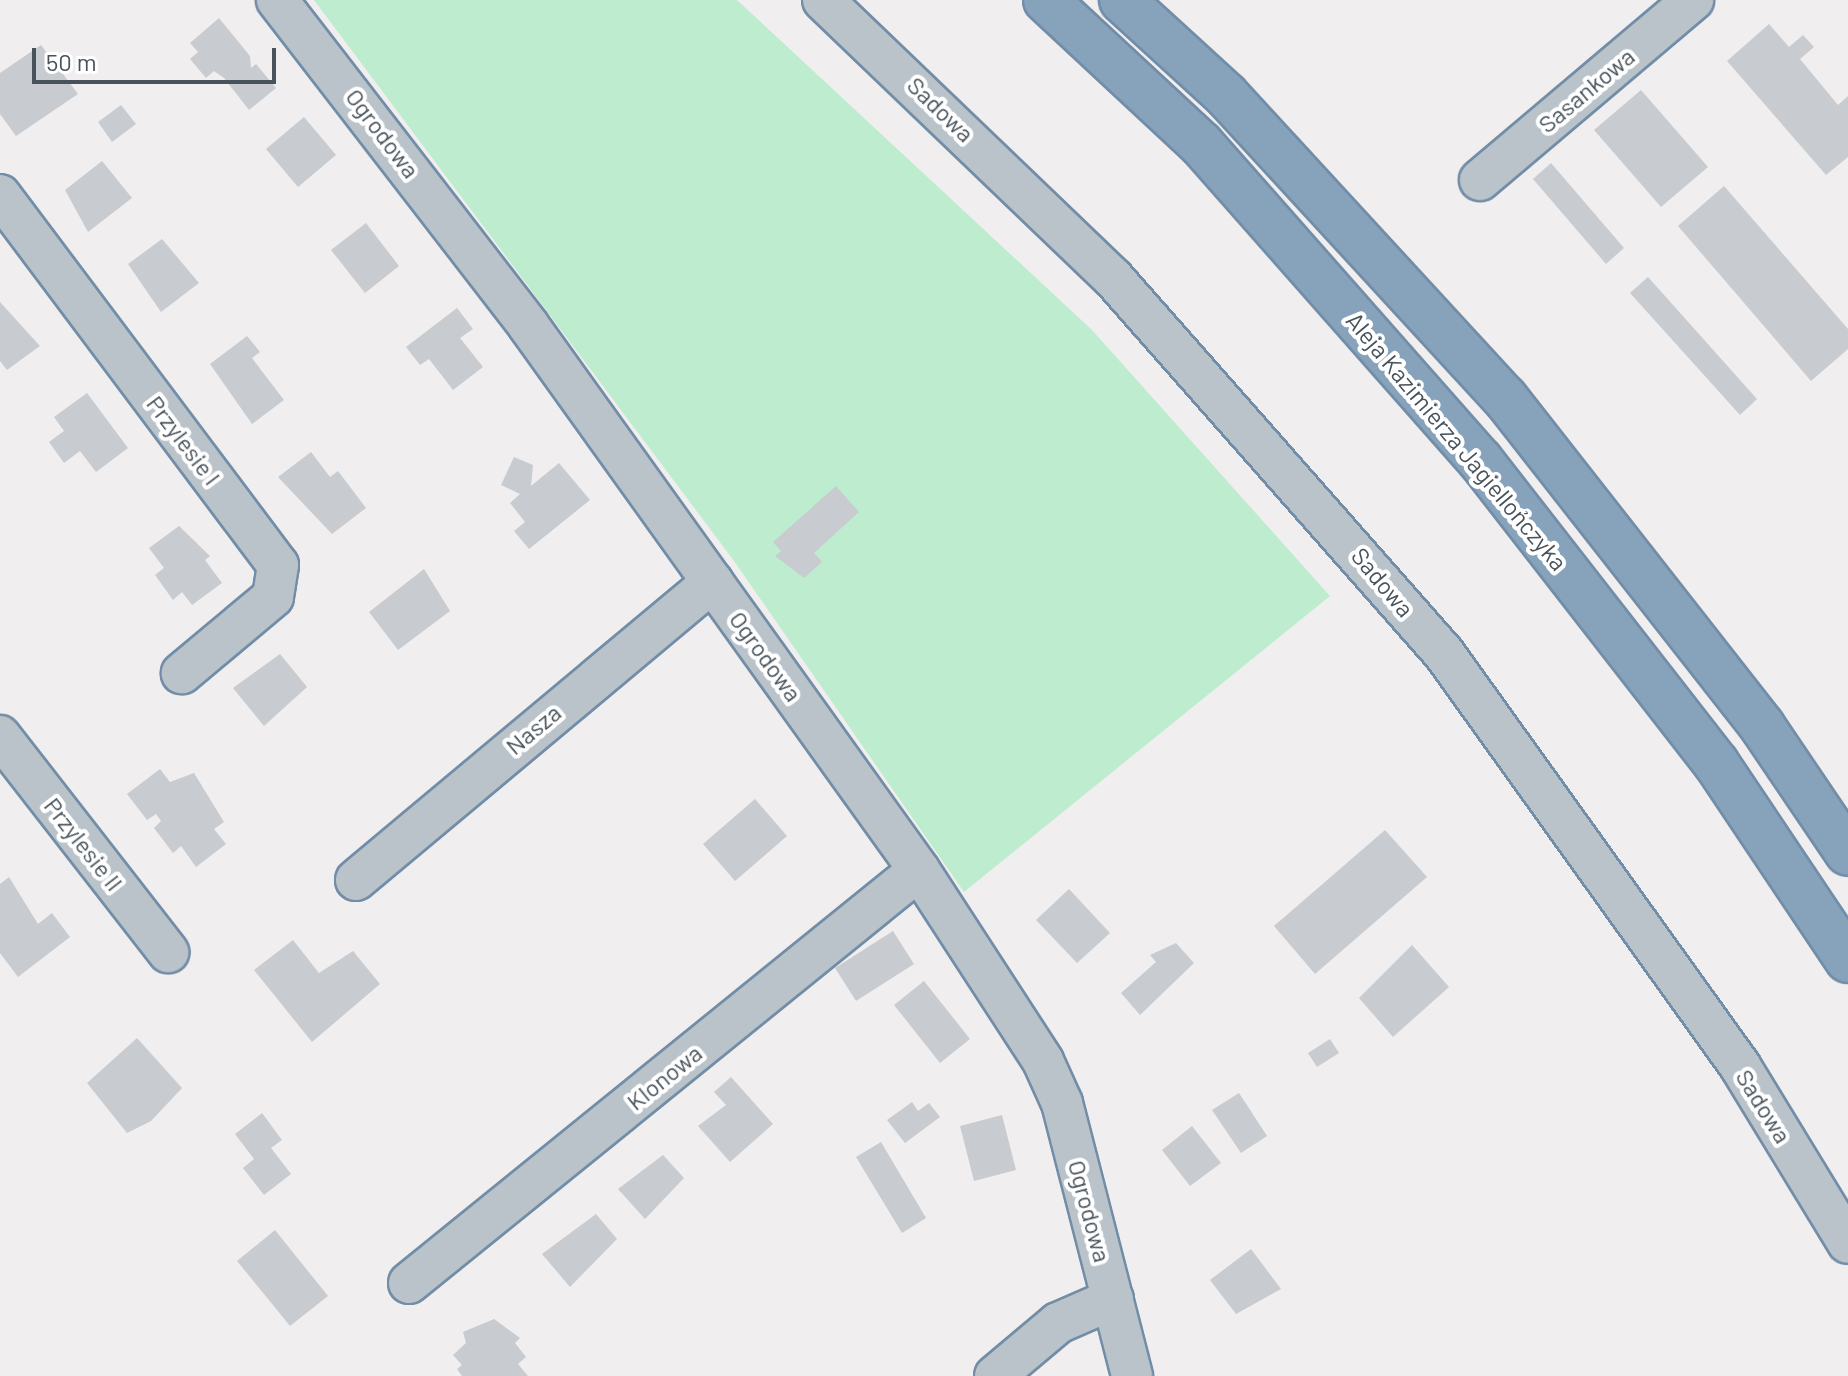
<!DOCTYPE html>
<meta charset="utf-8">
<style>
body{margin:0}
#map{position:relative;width:1848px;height:1376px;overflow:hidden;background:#f0eeee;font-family:Barlow,sans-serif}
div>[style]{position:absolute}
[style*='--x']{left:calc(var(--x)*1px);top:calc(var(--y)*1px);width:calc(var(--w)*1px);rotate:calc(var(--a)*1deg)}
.green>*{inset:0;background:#bdedce}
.building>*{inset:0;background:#c8cbd0}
.roads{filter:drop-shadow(2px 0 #728da7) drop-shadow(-2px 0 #728da7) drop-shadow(0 2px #728da7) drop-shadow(0 -2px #728da7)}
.street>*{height:40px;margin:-20px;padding:0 20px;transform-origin:20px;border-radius:20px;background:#bac3ca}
.highway>*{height:44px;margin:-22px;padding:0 22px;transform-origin:22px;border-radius:22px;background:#87a2bb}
span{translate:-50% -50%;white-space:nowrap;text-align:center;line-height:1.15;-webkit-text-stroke:8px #fff;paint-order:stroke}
.street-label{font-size:24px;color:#47525a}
.scale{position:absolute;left:32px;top:48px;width:244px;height:36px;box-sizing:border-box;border:4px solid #47525a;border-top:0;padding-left:10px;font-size:24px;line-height:28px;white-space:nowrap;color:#47525a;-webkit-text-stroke:6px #fff;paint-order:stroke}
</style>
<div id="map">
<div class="green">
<div style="clip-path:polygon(314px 0,737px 0,1092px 330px,1330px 596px,964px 892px,734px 561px)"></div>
</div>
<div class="building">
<div style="clip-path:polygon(219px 18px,250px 56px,251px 68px,256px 64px,276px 88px,249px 110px,224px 78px,214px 71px,206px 78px,190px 59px,198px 52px,190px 43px)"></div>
<div style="clip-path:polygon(1769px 24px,1789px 47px,1803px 35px,1814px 47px,1800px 59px,1838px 105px,1848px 96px,1848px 157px,1826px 175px,1727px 61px)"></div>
<div style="clip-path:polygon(41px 45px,78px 94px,16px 136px,0 114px,0 73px)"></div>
<div style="clip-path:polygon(1641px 90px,1708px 167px,1661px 207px,1594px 130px)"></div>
<div style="clip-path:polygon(121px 105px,136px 124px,112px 142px,98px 122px)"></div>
<div style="clip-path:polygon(304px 117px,336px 155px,298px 187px,266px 149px)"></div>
<div style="clip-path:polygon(102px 161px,132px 198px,88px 232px,65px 190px)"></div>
<div style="clip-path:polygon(1551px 163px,1624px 248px,1606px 264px,1533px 179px)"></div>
<div style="clip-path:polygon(1724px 186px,1848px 329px,1848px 349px,1811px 381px,1678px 226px)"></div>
<div style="clip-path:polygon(366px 223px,399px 266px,365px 293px,331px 250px)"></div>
<div style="clip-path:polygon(162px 239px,199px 283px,161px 312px,128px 264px)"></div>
<div style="clip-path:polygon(1648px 277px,1757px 399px,1740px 415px,1630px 293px)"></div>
<div style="clip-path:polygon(0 302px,40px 346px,7px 370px,0 361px)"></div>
<div style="clip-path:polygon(457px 308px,473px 329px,460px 338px,483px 367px,453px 390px,429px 359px,420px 365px,406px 347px)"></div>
<div style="clip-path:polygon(247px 336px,260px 352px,252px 358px,284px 400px,252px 424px,210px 364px)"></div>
<div style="clip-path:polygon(87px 393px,128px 448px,96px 472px,80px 451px,64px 463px,49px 442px,64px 431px,54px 417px)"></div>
<div style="clip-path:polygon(311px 452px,330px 477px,338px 471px,366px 508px,332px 534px,278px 477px)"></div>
<div style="clip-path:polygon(514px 457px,533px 465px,531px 486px,559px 463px,590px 500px,529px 549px,514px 531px,525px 522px,510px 503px,520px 494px,501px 485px)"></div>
<div style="clip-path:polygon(836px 486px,859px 512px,814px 553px,822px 562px,804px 578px,775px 556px,781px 551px,773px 542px)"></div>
<div style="clip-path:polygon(179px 526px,210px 556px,205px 560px,222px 583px,192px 605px,182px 592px,173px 600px,155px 575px,164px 568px,149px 548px)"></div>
<div style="clip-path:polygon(424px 569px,450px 611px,398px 650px,369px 612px)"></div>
<div style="clip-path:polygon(280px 654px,307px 687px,264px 726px,233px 688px)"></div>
<div style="clip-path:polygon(160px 769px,170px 782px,194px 773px,224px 822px,214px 829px,226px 844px,196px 867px,181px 846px,173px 853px,154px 828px,161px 821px,156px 814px,147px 820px,127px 794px)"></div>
<div style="clip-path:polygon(755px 799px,787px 836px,735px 881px,703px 844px)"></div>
<div style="clip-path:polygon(1385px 830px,1427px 877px,1315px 974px,1274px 926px)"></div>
<div style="clip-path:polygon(9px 877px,38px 924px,52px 913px,70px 937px,18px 977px,0 953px,0 884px)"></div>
<div style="clip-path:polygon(1069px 889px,1110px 933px,1077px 963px,1036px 920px)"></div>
<div style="clip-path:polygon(893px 931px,914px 964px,856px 1001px,835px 968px)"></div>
<div style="clip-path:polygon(293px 940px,319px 973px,353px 951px,380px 984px,312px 1042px,254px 970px)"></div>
<div style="clip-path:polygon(1176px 943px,1194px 963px,1140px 1015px,1121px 993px,1156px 962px,1150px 955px)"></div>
<div style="clip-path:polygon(1412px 945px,1449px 987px,1393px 1037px,1359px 998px)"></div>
<div style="clip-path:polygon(924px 981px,970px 1039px,940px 1063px,894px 1005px)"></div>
<div style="clip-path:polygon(137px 1038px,182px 1088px,151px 1121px,127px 1133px,87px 1083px)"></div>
<div style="clip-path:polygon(1330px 1039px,1339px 1053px,1317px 1067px,1308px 1053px)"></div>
<div style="clip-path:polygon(731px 1077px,773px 1124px,730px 1162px,698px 1126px,726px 1105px,714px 1092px)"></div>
<div style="clip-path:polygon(1239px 1093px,1267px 1136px,1241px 1153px,1212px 1110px)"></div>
<div style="clip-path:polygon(912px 1102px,918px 1111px,929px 1103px,940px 1117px,905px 1143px,887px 1120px)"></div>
<div style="clip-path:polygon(262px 1113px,282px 1140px,271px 1148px,291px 1174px,264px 1195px,243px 1168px,254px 1159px,235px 1134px)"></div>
<div style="clip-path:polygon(1002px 1115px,1016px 1170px,974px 1181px,960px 1126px)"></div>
<div style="clip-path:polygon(1192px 1126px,1221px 1163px,1190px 1186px,1162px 1150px)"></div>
<div style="clip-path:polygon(881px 1142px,926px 1218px,902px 1233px,856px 1157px)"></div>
<div style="clip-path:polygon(663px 1155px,684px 1178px,645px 1219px,618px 1189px)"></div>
<div style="clip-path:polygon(596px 1214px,617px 1239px,570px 1287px,542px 1254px)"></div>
<div style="clip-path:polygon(275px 1230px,328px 1296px,290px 1326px,237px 1261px)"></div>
<div style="clip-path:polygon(1251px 1249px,1281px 1289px,1236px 1314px,1210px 1280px)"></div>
<div style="clip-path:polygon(494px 1319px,520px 1338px,515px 1343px,526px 1357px,518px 1364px,528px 1376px,462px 1376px,457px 1369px,462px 1365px,453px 1355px,466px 1343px,463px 1332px)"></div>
</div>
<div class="roads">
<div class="street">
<div style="--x:277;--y:0;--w:411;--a:52.3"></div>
<div style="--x:528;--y:325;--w:671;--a:54.34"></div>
<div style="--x:919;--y:870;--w:228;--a:57"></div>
<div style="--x:1043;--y:1061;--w:46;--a:65.7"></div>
<div style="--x:1062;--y:1103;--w:282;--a:75.6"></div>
<div style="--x:823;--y:0;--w:402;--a:43.8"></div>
<div style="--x:1113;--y:278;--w:499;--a:48.6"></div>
<div style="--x:1443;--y:652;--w:510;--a:54.34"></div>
<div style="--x:1740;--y:1066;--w:207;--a:58.6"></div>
<div style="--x:1480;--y:180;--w:279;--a:-40.2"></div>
<div style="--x:0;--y:195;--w:463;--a:53.1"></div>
<div style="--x:278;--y:565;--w:32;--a:99"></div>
<div style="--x:273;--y:597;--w:119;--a:140.1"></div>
<div style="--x:0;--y:736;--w:274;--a:52.1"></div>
<div style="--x:356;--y:880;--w:465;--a:-39.9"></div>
<div style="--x:409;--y:1283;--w:656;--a:-39"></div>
<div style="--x:995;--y:1376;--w:82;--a:-40.1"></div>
<div style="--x:1058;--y:1323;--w:60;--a:-23.6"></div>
</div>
<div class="highway">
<div style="--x:1046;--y:0;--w:212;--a:42.9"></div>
<div style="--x:1201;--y:144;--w:422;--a:48.6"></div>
<div style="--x:1480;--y:460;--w:384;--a:52.1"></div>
<div style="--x:1716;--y:763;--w:237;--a:56.2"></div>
<div style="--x:1122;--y:0;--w:141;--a:42.4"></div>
<div style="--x:1226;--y:95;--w:412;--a:47.4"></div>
<div style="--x:1505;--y:398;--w:417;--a:51.9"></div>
<div style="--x:1762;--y:726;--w:153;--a:55.9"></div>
</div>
</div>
<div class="street-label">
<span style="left:1586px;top:90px;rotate:-40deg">Sasankowa</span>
<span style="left:941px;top:109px;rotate:44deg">Sadowa</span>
<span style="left:383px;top:133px;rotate:53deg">Ogrodowa</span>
<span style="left:184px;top:440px;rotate:53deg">Przylesie I</span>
<span style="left:1457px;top:441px;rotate:50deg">Aleja Kazimierza Jagiellończyka</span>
<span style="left:1383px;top:582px;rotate:50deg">Sadowa</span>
<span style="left:766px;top:656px;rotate:54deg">Ogrodowa</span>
<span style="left:533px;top:729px;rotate:-40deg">Nasza</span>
<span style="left:84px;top:844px;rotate:52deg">Przylesie II</span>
<span style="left:664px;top:1077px;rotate:-39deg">Klonowa</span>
<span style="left:1764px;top:1106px;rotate:58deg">Sadowa</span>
<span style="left:1090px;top:1211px;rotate:75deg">Ogrodowa</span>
</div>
<div class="scale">50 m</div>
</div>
